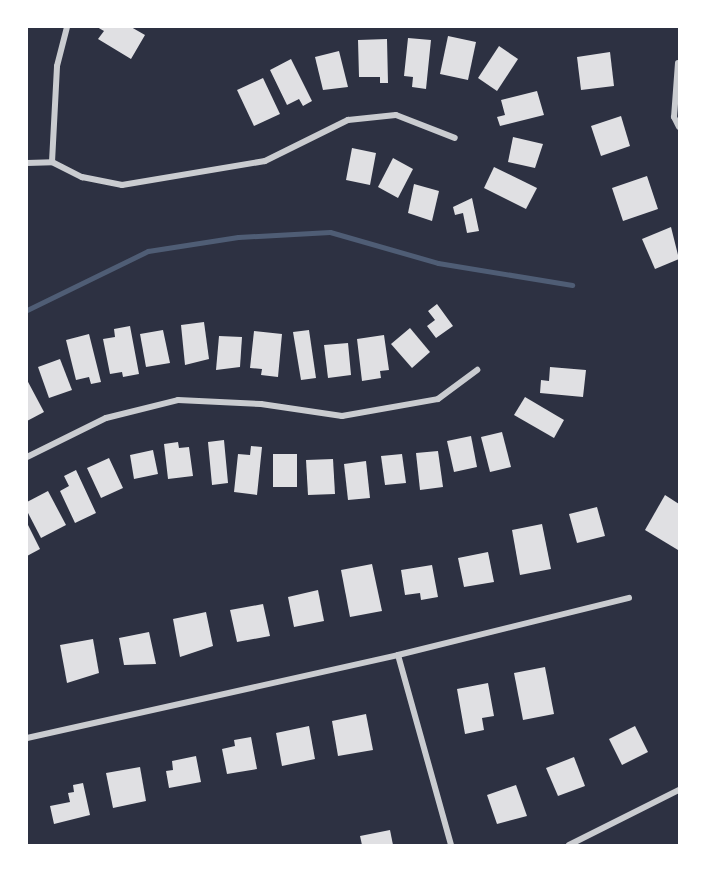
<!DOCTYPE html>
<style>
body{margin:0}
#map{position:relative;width:706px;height:872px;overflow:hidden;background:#2d3142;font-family:"DM Sans",sans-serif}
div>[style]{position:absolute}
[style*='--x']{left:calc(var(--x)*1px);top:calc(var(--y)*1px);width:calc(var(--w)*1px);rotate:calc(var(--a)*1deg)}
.stream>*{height:5px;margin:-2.5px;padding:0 2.5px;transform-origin:2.5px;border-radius:2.5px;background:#4f5d75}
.building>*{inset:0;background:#e0e0e3}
.minor>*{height:6px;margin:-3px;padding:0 3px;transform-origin:3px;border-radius:3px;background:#caccd0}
span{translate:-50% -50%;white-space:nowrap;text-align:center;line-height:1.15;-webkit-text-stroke:5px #fff;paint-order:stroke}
.frame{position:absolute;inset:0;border:28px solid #fff;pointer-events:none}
</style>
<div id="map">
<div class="stream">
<div style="--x:27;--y:310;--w:135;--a:-26"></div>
<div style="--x:148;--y:251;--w:91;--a:-8.8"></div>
<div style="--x:238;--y:237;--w:92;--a:-3.1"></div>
<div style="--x:330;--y:232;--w:112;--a:16"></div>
<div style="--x:438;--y:263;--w:136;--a:9.3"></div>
</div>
<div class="building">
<div style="clip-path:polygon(97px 27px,131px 27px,145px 35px,131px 59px,98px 39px,104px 31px)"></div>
<div style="clip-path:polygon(448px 36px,476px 42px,468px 80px,440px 74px)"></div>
<div style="clip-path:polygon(408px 38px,431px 40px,426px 89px,412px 87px,413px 77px,404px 76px)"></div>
<div style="clip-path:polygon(387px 39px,388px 83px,380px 83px,380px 77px,359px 77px,358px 40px)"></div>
<div style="clip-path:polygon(499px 46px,518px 59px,497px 91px,478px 78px)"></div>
<div style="clip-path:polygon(339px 51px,348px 87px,323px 90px,315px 57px)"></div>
<div style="clip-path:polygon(610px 52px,614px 86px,581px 90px,577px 57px)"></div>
<div style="clip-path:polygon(291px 59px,312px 101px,303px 106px,299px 99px,287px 105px,270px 70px)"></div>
<div style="clip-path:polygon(263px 78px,280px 114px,254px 126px,237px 90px)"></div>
<div style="clip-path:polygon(537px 91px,544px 115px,500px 126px,497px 117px,505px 115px,501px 100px)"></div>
<div style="clip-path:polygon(621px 116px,630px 146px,601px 156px,591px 126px)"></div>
<div style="clip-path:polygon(513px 137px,543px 144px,535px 168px,508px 162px)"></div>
<div style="clip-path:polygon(352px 148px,376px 153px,370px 185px,346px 180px)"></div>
<div style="clip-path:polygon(393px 158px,413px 169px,398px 198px,378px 187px)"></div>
<div style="clip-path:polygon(494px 167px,537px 188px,526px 209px,484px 188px)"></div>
<div style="clip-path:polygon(647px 176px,658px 209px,623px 221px,612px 188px)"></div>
<div style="clip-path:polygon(414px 184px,439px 191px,432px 221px,408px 213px)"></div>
<div style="clip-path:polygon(472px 198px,479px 231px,467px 233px,463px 213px,455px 215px,453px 207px)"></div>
<div style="clip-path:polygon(671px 227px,679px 259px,655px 269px,642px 239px)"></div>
<div style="clip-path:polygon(437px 304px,453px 326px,436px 338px,427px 326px,435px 320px,428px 311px)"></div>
<div style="clip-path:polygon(204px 322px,209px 359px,185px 365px,181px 325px)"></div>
<div style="clip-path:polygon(130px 326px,139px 374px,123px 377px,122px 372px,110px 374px,103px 339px,115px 337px,114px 329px)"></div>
<div style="clip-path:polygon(410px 328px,430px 352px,412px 368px,391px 344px)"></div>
<div style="clip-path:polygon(163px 330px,170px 363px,146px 367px,140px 334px)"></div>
<div style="clip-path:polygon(309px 330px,316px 378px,301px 380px,293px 332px)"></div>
<div style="clip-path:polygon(254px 331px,282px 334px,278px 377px,261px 375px,262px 369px,250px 368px)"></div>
<div style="clip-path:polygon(89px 334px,101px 382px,91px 384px,89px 377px,76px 380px,66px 340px)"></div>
<div style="clip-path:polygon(384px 335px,389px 370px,380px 371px,381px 378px,362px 381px,357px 339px)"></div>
<div style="clip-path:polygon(219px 336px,242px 337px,240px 367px,216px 370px)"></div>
<div style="clip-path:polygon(348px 343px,351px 375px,328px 378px,324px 345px)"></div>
<div style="clip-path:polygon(60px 359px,72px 390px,49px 398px,38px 367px)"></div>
<div style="clip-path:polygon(550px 367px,586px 370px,583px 397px,540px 393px,541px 380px,549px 381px)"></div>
<div style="clip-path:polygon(27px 380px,44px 412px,27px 421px)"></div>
<div style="clip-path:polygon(525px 397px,564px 420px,554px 438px,514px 415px)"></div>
<div style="clip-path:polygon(502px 432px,511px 467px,490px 472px,481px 437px)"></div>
<div style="clip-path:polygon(471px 436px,477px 467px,454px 472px,447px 441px)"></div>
<div style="clip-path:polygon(224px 440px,228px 483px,212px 485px,208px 442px)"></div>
<div style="clip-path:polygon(178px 442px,179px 448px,189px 447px,193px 476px,168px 479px,164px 444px)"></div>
<div style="clip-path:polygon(251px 446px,262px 447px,257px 495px,234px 492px,238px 454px,250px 455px)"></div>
<div style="clip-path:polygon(153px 450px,158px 474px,134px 479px,130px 455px)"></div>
<div style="clip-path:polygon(438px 451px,443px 487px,420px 490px,416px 453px)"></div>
<div style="clip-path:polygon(273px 454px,297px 454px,297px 487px,273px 487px)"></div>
<div style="clip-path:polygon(402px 454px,406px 483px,385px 485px,381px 456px)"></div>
<div style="clip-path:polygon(109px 458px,123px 488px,101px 498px,87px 468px)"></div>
<div style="clip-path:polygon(333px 459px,335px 494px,308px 495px,306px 460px)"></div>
<div style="clip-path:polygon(366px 461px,370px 498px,348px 500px,344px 464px)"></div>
<div style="clip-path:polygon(76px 470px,96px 513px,75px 523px,60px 491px,69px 486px,64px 476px)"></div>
<div style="clip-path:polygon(48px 491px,66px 525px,41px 538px,27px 511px,27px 502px)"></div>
<div style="clip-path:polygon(665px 495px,679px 504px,678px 550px,645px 530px)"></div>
<div style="clip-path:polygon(597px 507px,605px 536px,577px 543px,569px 514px)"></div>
<div style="clip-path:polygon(27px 523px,40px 549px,27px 556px)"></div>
<div style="clip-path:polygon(542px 524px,551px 569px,520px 575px,512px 530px)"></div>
<div style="clip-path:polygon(488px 552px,494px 582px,464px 587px,458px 558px)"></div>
<div style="clip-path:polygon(372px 564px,382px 611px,350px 617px,341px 570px)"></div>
<div style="clip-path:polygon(432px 565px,438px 597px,421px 600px,420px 593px,405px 595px,401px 570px)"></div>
<div style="clip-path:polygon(318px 590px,324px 621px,294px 627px,288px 597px)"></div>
<div style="clip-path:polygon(263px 604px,270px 636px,237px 642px,230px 610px)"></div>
<div style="clip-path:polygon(206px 612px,213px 646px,180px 657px,173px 619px)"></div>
<div style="clip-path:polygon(149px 632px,156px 664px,124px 665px,119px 638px)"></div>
<div style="clip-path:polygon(93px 639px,99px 673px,67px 683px,60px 645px)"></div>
<div style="clip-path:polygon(545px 667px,554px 714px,523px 720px,514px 673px)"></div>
<div style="clip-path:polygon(488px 683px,494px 716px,482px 718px,484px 730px,465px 734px,457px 689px)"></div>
<div style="clip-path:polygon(366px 714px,373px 750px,338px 756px,332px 721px)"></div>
<div style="clip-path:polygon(309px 726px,315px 759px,282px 766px,276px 733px)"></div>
<div style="clip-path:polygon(635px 726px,648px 752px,622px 765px,609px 739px)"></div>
<div style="clip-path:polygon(251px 737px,257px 769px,227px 774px,222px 749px,235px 746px,234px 740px)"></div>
<div style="clip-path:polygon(196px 756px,201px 782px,169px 788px,166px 771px,173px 770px,172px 761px)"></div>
<div style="clip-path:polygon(574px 757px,585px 786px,558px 796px,546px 768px)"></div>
<div style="clip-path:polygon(140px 767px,146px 801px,113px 808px,106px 773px)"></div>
<div style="clip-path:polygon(83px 783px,90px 815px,54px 824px,50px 806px,70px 802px,68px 793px,74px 792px,73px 785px)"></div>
<div style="clip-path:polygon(516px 785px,527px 816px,497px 824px,487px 795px)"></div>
<div style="clip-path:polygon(390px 830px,393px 845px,362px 845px,360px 836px)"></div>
</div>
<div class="minor">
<div style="--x:678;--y:63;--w:54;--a:94.2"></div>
<div style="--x:674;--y:117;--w:11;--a:63"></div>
<div style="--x:52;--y:162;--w:96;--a:-87"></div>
<div style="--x:57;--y:66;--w:40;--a:-75.6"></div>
<div style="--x:27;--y:163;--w:25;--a:-2"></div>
<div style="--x:52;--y:162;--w:34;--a:27"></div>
<div style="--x:82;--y:177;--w:41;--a:11.3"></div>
<div style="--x:122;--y:185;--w:145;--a:-9.5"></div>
<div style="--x:265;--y:161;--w:93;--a:-26.3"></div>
<div style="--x:348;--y:120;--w:48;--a:-5.9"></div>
<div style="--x:396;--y:115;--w:63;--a:21.3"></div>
<div style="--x:27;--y:457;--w:88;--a:-26.3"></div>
<div style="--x:106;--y:418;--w:74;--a:-14"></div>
<div style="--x:178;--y:400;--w:83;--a:2.8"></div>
<div style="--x:261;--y:404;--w:82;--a:8.4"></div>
<div style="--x:342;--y:416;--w:97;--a:-10"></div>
<div style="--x:438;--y:399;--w:49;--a:-36.6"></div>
<div style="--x:398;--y:655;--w:197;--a:74.4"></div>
<div style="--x:27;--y:738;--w:380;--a:-12.6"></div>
<div style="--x:398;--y:655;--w:238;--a:-13.9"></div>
<div style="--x:569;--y:845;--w:123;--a:-26.6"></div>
</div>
<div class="frame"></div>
</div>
